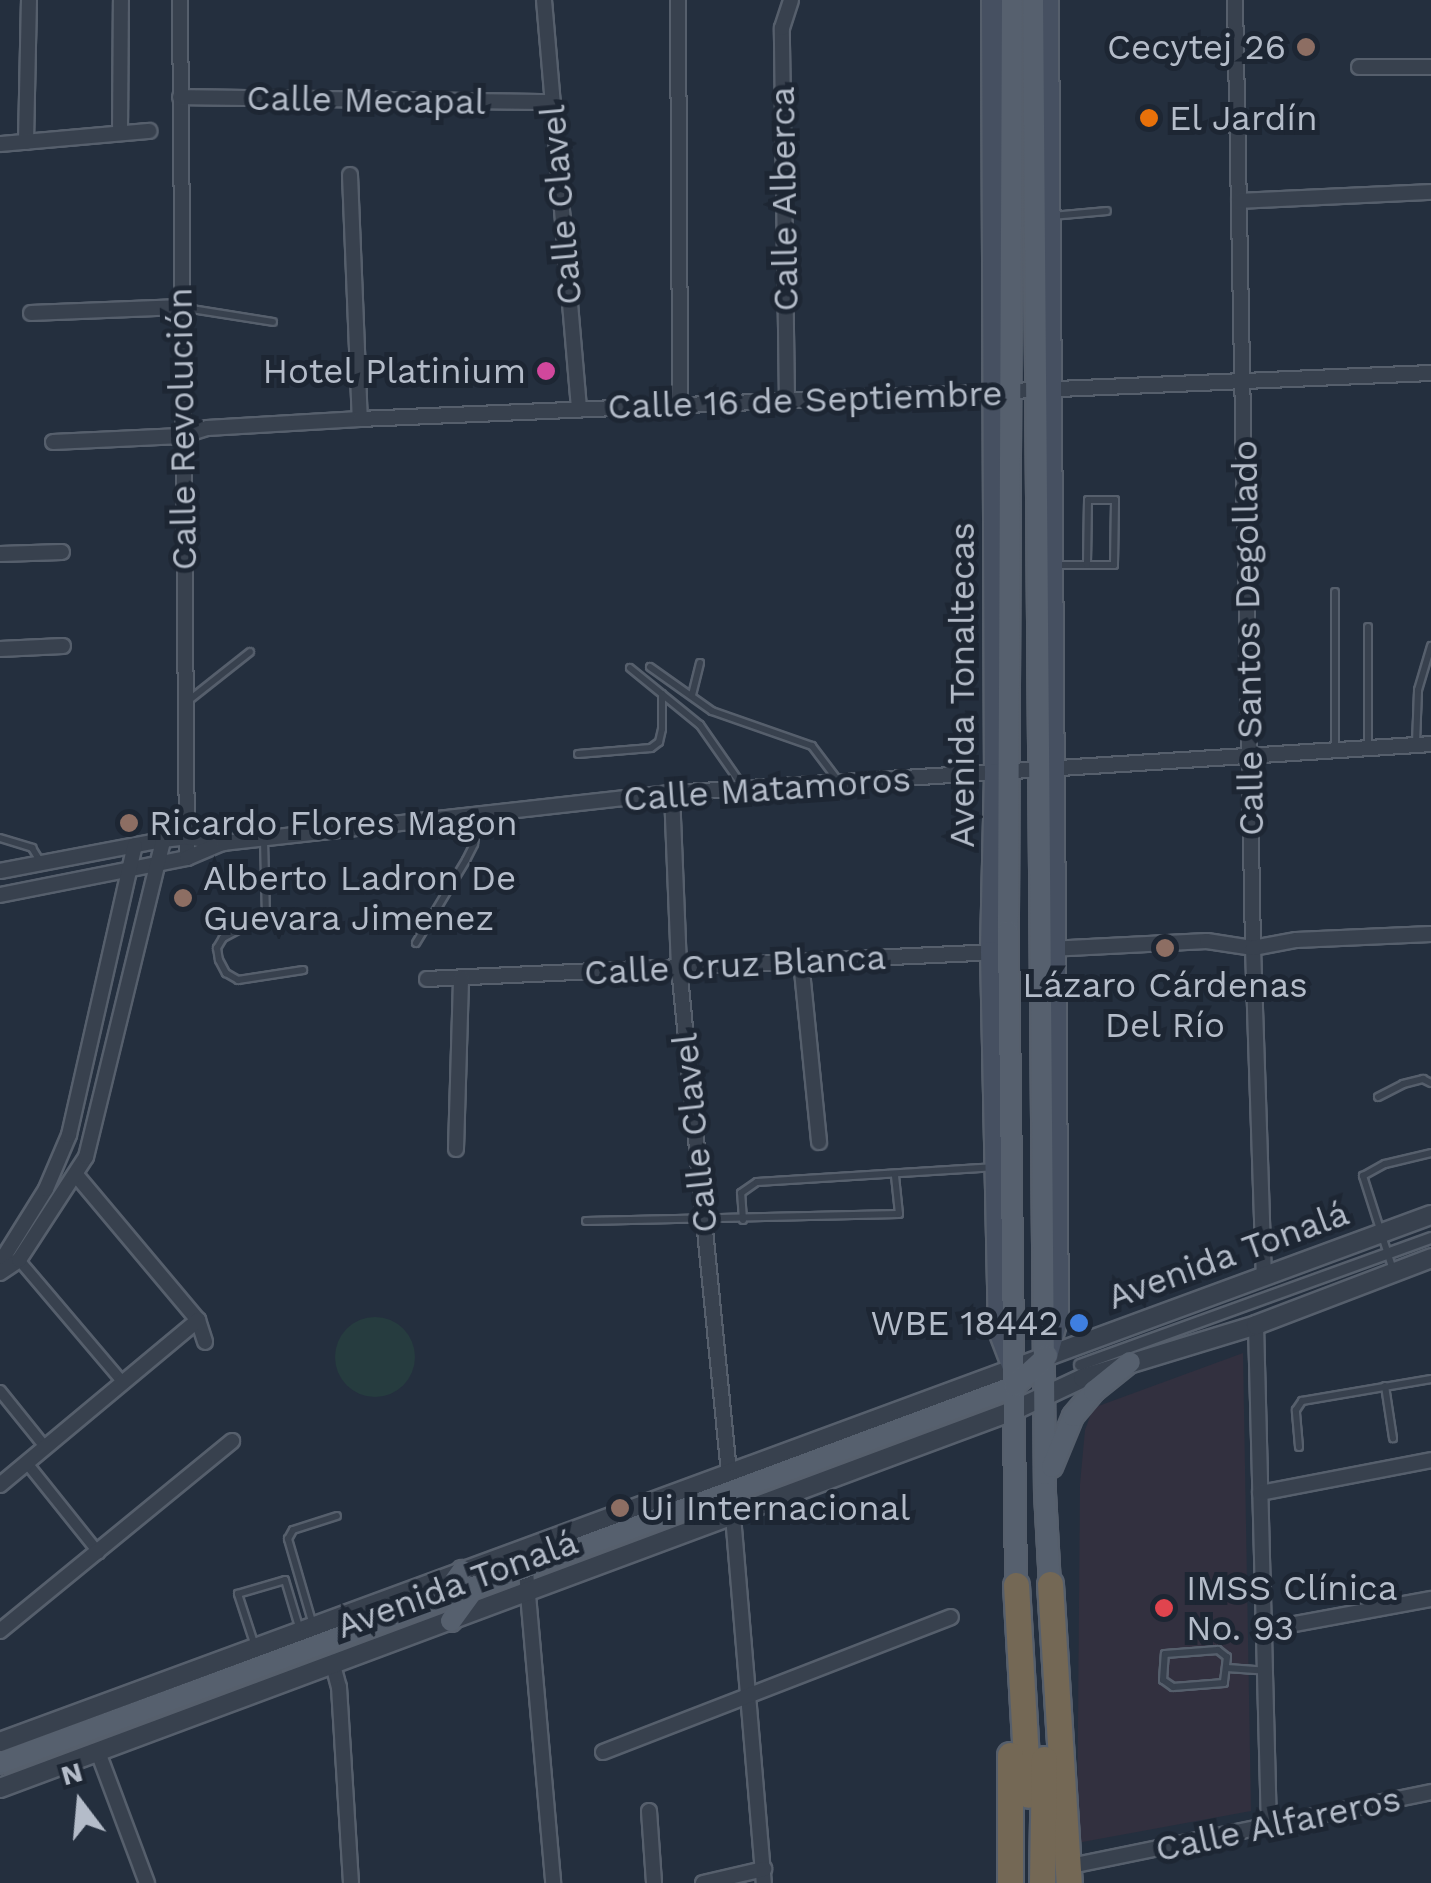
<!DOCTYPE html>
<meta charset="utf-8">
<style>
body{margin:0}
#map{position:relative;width:1431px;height:1883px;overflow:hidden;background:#242f3e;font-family:"Work Sans",sans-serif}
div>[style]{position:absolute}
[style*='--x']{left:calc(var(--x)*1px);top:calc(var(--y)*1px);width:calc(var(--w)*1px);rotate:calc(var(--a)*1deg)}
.medical>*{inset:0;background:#32303f}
.green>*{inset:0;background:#263c3f}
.round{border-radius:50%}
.roads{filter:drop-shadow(2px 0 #565f6c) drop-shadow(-2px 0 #565f6c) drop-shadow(0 2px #565f6c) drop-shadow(0 -2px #565f6c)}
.service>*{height:6px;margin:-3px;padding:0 3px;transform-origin:3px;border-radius:3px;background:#38414e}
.pedestrian>*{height:10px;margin:-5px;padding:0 5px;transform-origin:5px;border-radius:5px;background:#38414e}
.minor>*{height:14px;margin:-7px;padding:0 7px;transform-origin:7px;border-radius:7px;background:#38414e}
.tertiary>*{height:18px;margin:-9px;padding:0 9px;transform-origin:9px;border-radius:9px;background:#38414e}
.secondary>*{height:20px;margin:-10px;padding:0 10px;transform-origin:10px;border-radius:10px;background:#465061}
.primary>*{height:20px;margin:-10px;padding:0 10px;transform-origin:10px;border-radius:10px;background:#56606e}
.motorway>*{height:25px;margin:-12.5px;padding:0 12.5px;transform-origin:12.5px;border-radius:12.5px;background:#746855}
.dots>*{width:28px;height:28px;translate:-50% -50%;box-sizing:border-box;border:5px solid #1d2633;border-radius:50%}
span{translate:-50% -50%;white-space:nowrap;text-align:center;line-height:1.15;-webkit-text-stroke:10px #1d2633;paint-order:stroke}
.poi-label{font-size:35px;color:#b4bcc9}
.right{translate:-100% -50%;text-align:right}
.left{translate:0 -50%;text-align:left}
.street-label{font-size:35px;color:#b4bcc9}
.north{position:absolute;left:30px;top:1753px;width:100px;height:100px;-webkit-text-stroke:8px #1d2633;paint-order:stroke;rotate:344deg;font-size:28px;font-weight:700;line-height:40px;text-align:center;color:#b4bcc9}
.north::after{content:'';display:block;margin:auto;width:35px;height:45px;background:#b4bcc9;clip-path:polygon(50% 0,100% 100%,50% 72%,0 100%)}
</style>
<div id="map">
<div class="medical">
<div style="clip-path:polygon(1243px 1353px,1251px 1811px,1077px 1843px,1080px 1484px,1085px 1430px,1093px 1408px)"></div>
</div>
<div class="green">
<div class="round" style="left:335px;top:1317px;width:80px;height:80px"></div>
</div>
<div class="roads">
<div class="service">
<div style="--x:1052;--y:216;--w:55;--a:-5.2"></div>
<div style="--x:185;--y:308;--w:89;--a:9"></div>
<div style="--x:1058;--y:565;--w:56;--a:0"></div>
<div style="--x:1114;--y:565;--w:65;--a:-89.1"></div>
<div style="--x:1115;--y:500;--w:27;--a:180"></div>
<div style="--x:1088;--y:500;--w:65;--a:90.9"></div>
<div style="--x:1335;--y:592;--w:156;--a:90"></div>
<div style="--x:650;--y:667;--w:76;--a:35.4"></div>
<div style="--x:712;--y:711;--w:106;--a:19.3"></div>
<div style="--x:812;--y:746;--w:41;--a:52.9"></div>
<div style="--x:630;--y:668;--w:90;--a:39.2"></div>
<div style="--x:700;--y:725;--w:77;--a:55.1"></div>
<div style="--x:692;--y:695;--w:33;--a:-76"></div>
<div style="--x:188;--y:701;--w:79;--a:-38.3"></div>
<div style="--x:1416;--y:743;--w:53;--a:-87.8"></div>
<div style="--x:1418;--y:690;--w:46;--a:-73.5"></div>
<div style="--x:1368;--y:746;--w:119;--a:-90"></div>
<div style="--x:578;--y:754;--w:73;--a:-4.7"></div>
<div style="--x:651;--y:748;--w:10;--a:-37"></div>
<div style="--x:659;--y:742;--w:13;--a:-77"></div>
<div style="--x:662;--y:729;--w:35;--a:-90"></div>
<div style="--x:0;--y:838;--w:34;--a:17"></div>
<div style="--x:32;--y:848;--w:15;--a:58"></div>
<div style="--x:264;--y:840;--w:75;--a:88.5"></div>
<div style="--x:266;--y:915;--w:49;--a:151.9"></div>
<div style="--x:223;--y:938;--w:12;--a:121"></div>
<div style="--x:217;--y:948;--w:12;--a:81"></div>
<div style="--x:219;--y:960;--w:15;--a:62"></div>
<div style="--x:226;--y:973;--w:14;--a:30"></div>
<div style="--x:238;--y:980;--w:66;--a:-8.7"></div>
<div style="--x:416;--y:943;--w:97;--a:-58.9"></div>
<div style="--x:466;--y:860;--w:18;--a:-63"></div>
<div style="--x:474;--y:844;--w:28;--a:-82"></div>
<div style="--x:1378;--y:1097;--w:28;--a:-27"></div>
<div style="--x:1403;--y:1084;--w:21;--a:-14"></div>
<div style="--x:1423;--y:1079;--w:9;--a:27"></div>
<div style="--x:743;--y:1220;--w:27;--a:-94"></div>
<div style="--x:741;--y:1193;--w:19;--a:-35"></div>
<div style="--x:757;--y:1182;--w:236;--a:-3.6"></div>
<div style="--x:586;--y:1221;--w:313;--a:-1.3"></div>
<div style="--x:899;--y:1214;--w:39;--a:-96"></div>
<div style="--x:1393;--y:1270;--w:99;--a:-107.7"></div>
<div style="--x:1363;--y:1176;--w:25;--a:-29"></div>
<div style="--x:1385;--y:1164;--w:47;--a:-13.4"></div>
<div style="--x:1385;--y:1386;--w:53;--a:81.3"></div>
<div style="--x:1299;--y:1447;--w:37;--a:-95"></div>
<div style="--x:1296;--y:1410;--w:11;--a:-56"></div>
<div style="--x:1302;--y:1401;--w:131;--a:-9.7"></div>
<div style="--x:313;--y:1625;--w:90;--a:-106.2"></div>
<div style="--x:288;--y:1539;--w:10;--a:-61"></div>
<div style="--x:293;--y:1530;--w:46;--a:-17.7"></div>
<div style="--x:255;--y:1646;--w:55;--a:-108.1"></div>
<div style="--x:238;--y:1594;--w:49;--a:-16.6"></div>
<div style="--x:285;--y:1580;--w:49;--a:73.4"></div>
<div style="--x:1218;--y:1650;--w:11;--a:38"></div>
<div style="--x:1227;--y:1657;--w:26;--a:97"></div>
<div style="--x:1224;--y:1683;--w:51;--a:175.5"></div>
<div style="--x:1173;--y:1687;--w:12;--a:-145"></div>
<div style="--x:1163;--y:1680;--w:26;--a:-86"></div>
<div style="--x:1165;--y:1654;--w:53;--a:-4.3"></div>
<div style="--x:1227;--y:1668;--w:39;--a:4"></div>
</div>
<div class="pedestrian">
<div style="--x:19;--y:1260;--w:162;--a:49.7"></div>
<div style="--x:1080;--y:1365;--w:373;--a:-19.9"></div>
<div style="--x:0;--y:1391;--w:73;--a:51.1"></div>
<div style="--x:26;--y:1462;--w:117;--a:51.3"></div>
</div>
<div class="minor">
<div style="--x:180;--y:0;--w:858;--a:89.53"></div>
<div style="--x:544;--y:0;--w:411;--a:85.1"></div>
<div style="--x:678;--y:0;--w:405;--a:89.7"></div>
<div style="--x:1235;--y:0;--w:948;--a:88.91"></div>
<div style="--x:1253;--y:948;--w:328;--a:88.1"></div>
<div style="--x:1359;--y:67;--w:72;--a:0"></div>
<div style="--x:180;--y:97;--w:372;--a:0.8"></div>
<div style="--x:120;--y:133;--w:133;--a:-89.6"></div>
<div style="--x:26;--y:142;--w:142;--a:-88.8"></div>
<div style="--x:0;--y:144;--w:150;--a:-5"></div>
<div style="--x:350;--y:175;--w:244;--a:87.7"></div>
<div style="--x:1239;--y:201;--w:192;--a:-2.7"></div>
<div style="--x:31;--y:313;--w:150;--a:-2.3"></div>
<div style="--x:787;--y:401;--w:373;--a:-90.8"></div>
<div style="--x:782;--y:28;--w:29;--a:-72"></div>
<div style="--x:53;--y:442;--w:128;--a:-2.7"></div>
<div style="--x:181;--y:436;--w:27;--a:-17"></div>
<div style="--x:207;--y:428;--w:153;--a:-3.4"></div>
<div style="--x:360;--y:419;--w:1072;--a:-2.46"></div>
<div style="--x:0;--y:554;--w:62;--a:-1.8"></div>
<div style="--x:0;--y:649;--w:63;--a:-2.7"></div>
<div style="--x:672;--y:793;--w:174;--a:87.7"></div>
<div style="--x:679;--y:967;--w:507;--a:84.35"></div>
<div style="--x:0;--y:871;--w:166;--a:-10.8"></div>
<div style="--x:163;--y:840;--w:25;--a:-7"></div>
<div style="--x:188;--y:837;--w:36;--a:10"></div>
<div style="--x:0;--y:895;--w:191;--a:-11.2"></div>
<div style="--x:187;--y:858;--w:39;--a:-23"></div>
<div style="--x:223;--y:843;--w:452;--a:-6.4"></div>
<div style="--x:672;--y:793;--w:761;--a:-3.69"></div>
<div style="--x:1049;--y:949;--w:158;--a:-2.9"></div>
<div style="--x:1207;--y:941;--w:47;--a:8.7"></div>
<div style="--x:1253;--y:948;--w:44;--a:-10.5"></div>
<div style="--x:1296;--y:940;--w:135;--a:-2.5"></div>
<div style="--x:801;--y:961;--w:182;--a:84.3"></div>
<div style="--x:427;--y:979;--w:572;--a:-2.71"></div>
<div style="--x:456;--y:1149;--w:171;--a:-88.3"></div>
<div style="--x:77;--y:1176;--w:188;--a:50"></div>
<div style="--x:198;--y:1320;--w:23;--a:72"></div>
<div style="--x:0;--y:1263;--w:87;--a:-58.1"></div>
<div style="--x:46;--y:1189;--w:59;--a:-66.9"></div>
<div style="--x:69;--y:1135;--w:297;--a:-77.2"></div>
<div style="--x:0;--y:1273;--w:23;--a:-34"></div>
<div style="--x:19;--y:1260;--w:123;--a:-57"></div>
<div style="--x:86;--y:1157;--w:326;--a:-76.3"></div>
<div style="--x:1256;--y:1325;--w:502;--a:88.52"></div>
<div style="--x:0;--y:1485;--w:258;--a:-39.8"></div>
<div style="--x:1260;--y:1493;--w:174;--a:-10.9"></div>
<div style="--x:733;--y:1516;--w:368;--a:85.2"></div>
<div style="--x:525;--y:1560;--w:324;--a:85"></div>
<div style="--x:1267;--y:1629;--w:167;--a:-10.4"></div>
<div style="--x:0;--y:1631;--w:300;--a:-39.3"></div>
<div style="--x:333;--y:1665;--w:23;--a:75"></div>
<div style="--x:339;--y:1687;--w:196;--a:86.5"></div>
<div style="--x:98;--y:1752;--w:140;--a:69.5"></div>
<div style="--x:603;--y:1752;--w:373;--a:-21.2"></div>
<div style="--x:649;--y:1811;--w:72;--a:86"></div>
<div style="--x:1066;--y:1867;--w:373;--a:-11.6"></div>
<div style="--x:703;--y:1883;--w:63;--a:-12.9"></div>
</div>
<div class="tertiary">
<div style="--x:0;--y:1742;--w:1525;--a:-20.22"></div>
<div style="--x:0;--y:1788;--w:1083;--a:-20.43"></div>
<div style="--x:1015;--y:1410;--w:75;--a:-25.2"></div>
<div style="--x:1083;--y:1378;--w:181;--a:-17"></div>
<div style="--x:1256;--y:1325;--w:187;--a:-20.9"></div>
</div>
<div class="secondary">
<div style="--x:992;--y:0;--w:774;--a:89.78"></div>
<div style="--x:995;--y:774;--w:178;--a:91.3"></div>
<div style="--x:991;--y:952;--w:379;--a:88.8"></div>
<div style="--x:999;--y:1331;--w:39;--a:69"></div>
<div style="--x:1047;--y:1356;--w:41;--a:-74.2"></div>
<div style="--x:1058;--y:1317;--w:1317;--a:-90.44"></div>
</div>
<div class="primary">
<div style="--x:1012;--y:0;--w:931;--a:90.25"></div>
<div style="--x:1008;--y:931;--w:654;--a:89.3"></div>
<div style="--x:1033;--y:0;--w:1493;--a:89.54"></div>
<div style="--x:1045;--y:1493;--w:91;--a:86.9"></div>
<div style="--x:1052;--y:1467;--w:55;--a:-67.6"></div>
<div style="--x:1073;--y:1416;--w:33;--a:-50"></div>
<div style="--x:1094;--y:1391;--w:46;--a:-38.9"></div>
<div style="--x:441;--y:1600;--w:36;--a:-54"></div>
<div style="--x:451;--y:1621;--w:41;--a:-54"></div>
<div style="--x:0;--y:1763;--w:1082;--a:-20.39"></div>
<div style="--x:1014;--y:1386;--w:45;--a:-42.3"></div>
</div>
<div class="motorway">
<div style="--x:1050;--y:1584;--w:300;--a:86.4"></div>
<div style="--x:1016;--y:1585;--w:210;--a:86.7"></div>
<div style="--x:1010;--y:1755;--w:128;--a:90"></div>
<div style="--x:1042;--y:1883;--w:124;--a:-89.1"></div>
</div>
</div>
<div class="dots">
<div style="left:1306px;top:47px;background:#8d6e63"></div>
<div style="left:1149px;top:118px;background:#e8710a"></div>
<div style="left:546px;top:371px;background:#d1479c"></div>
<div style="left:129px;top:823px;background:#8d6e63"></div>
<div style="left:183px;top:898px;background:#8d6e63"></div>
<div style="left:1165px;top:948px;background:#8d6e63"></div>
<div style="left:1079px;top:1323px;background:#3f7fe0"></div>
<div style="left:620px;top:1508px;background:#8d6e63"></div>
<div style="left:1164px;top:1608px;background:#e0444e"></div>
</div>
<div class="poi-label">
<span class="right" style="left:1286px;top:47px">Cecytej 26</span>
<span class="left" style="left:1169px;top:118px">El Jardín</span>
<span class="right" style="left:526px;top:371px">Hotel Platinium</span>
<span class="left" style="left:149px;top:823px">Ricardo Flores Magon</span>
<span class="left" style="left:203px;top:898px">Alberto Ladron De<br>Guevara Jimenez</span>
<span style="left:1165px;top:1005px">Lázaro Cárdenas<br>Del Río</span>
<span class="right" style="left:1059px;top:1323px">WBE 18442</span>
<span class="left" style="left:640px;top:1508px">Ui Internacional</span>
<span class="left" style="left:1186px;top:1608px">IMSS Clínica<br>No. 93</span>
</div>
<div class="street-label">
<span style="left:366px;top:100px;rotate:1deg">Calle Mecapal</span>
<span style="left:784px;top:199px;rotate:-91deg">Calle Alberca</span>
<span style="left:561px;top:205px;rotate:-95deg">Calle Clavel</span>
<span style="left:805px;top:400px;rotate:-2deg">Calle 16 de Septiembre</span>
<span style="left:182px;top:429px;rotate:-91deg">Calle Revolución</span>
<span style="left:1248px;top:638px;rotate:-91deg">Calle Santos Degollado</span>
<span style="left:962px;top:685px;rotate:-90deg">Avenida Tonaltecas</span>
<span style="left:767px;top:789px;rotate:-4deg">Calle Matamoros</span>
<span style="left:735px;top:965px;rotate:-3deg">Calle Cruz Blanca</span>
<span style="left:695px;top:1133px;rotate:-96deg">Calle Clavel</span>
<span style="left:1228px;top:1255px;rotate:-20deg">Avenida Tonalá</span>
<span style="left:457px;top:1584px;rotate:-20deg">Avenida Tonalá</span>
<span style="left:1278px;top:1824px;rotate:-12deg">Calle Alfareros</span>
</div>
<div class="north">N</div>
</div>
